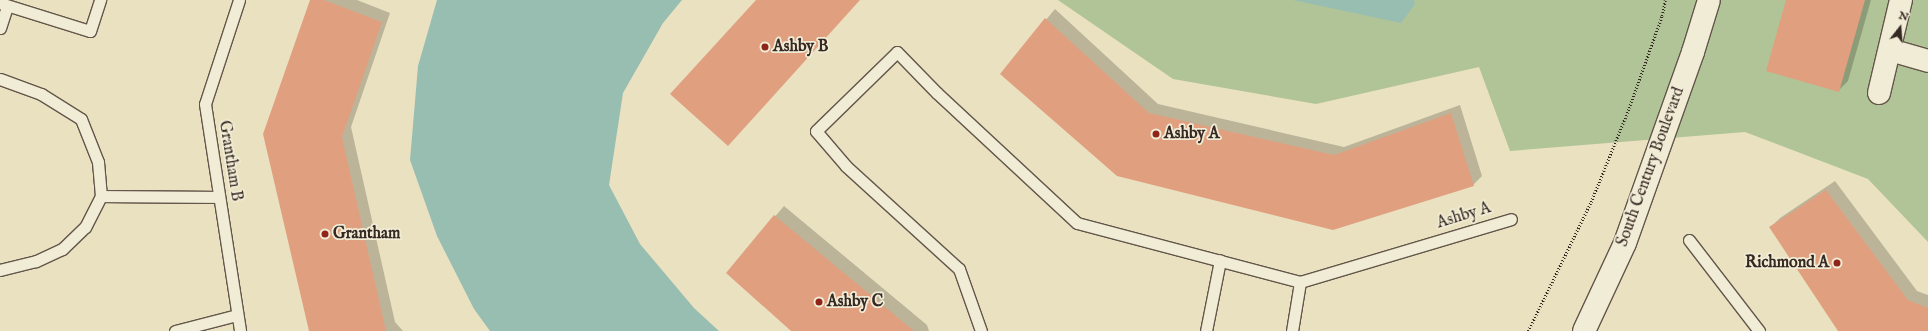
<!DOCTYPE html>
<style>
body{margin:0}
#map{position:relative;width:1928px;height:331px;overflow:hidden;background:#eae1c0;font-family:"IM FELL English",serif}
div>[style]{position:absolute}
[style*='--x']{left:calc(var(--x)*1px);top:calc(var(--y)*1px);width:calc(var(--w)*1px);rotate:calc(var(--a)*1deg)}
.green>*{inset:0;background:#b0c497}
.water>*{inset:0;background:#98beb2}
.shadow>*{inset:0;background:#0003}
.building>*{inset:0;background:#e0a080}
.path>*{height:2.5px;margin-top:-1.25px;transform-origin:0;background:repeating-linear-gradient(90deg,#362822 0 1px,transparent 0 3px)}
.roads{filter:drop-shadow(1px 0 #63564a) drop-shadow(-1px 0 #63564a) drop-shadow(0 1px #63564a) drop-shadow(0 -1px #63564a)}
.service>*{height:11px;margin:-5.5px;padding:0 5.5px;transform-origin:5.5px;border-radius:5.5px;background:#f1ecd6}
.minor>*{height:22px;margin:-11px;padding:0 11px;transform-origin:11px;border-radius:11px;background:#f1ecd6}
.dots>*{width:11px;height:11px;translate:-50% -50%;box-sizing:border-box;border:2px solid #f1ecd6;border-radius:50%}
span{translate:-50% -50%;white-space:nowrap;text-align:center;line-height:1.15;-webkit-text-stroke:3.5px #f1ecd6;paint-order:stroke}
.poi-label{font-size:16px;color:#362822;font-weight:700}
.left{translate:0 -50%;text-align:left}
.right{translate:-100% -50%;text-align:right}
.street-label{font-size:16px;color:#362822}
.north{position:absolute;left:1880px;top:8px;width:40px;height:40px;-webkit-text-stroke:3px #f1ecd6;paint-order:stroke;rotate:17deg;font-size:11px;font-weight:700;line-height:16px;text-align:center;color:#362822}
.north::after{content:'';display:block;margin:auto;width:14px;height:18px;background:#362822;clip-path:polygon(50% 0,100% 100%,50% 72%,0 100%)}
</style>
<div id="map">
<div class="green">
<div style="clip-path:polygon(1058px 0,1928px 0,1928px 242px,1868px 179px,1745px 132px,1510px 151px,1479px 67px,1316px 104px,1173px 79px)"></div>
</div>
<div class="water">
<div style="clip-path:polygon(437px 0,682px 0,663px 23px,623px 93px,609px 185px,640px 244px,694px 308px,719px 331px,490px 331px,474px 309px,437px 236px,410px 160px,418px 66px)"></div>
<div style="clip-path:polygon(1293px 0,1414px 0,1415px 4px,1401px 23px)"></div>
</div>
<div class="shadow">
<div style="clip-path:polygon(311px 0,357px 0,390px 13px,351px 127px,395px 322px,403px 331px,310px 331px)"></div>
<div style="clip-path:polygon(1787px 0,1871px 0,1848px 81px,1839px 90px)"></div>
<div style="clip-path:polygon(1055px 9px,1158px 104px,1344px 147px,1460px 105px,1482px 176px,1473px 185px,1333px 229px,1001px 74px)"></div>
<div style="clip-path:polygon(1835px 181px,1917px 291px,1928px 295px,1928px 331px,1840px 331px,1771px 227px,1780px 218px)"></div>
<div style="clip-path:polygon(784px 206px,927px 325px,929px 331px,793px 331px,727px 273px)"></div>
</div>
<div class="building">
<div style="clip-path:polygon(310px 0,324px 0,382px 22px,342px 137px,386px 331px,309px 331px,263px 134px)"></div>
<div style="clip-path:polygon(756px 0,860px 0,728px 146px,670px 94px)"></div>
<div style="clip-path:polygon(1786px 0,1865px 0,1839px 92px,1766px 71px)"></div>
<div style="clip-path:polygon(1045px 18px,1149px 113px,1334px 155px,1451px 113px,1474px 186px,1333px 230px,1117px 176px,1000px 74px)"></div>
<div style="clip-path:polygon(1826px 190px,1908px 300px,1928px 308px,1928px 331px,1838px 331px,1769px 227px)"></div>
<div style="clip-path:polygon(774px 215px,914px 331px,791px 331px,726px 273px)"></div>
</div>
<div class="path">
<div style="--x:1528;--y:331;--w:144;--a:-64"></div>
<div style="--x:1591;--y:202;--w:101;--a:-68"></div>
<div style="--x:1629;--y:108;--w:98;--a:-70.3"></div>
<div style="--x:1662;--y:16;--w:16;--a:-79"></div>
</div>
<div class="roads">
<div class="service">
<div style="--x:239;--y:0;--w:109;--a:108.1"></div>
<div style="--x:205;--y:104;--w:230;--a:81.2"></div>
<div style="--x:0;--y:3;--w:94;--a:17.3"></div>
<div style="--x:90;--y:31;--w:33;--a:-72"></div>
<div style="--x:0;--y:28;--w:23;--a:-72"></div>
<div style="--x:0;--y:79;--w:44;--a:20.1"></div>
<div style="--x:41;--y:94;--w:47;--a:32"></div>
<div style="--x:81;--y:119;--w:46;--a:68.4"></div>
<div style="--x:98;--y:162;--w:34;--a:85"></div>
<div style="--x:101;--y:196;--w:35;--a:117"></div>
<div style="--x:85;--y:227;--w:32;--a:136"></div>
<div style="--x:62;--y:249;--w:29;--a:155"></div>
<div style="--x:36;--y:261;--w:37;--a:166"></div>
<div style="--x:101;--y:196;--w:118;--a:0.5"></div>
<div style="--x:1689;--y:240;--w:115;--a:52.4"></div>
<div style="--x:175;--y:331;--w:64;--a:-14.5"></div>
<div style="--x:981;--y:331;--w:66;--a:-109.5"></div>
<div style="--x:959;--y:269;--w:153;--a:-137.7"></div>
<div style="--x:846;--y:166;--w:46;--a:-130.6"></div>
<div style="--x:816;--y:131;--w:113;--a:-44.3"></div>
<div style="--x:897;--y:52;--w:57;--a:45.7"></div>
<div style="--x:937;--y:93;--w:191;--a:42.9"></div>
<div style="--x:1077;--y:223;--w:231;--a:14.8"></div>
<div style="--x:1300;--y:282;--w:220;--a:-16.6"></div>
<div style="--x:1206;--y:331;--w:72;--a:-78.8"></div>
<div style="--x:1292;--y:331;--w:50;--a:-80.7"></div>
</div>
<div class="minor">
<div style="--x:1890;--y:50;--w:40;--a:16"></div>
<div style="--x:1879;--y:93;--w:96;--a:-76.7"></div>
<div style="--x:1584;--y:331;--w:97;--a:-65"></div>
<div style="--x:1625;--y:243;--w:203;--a:-70.4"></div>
<div style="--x:1693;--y:52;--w:54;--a:-72.9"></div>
</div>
</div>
<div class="dots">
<div style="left:765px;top:47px;background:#8f2418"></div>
<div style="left:1156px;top:134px;background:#8f2418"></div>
<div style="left:325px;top:234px;background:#8f2418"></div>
<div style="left:1837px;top:263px;background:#8f2418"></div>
<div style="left:819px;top:302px;background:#8f2418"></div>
</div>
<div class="poi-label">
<span class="left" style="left:773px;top:47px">Ashby B</span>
<span class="left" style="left:1164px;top:134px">Ashby A</span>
<span class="left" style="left:333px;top:234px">Grantham</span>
<span class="right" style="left:1829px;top:263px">Richmond A</span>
<span class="left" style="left:827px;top:302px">Ashby C</span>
</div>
<div class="street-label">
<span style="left:230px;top:161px;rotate:81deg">Grantham B</span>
<span style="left:1651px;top:167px;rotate:-70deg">South Century Boulevard</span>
<span style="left:1464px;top:216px;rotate:-17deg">Ashby A</span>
</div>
<div class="north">N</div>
</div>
